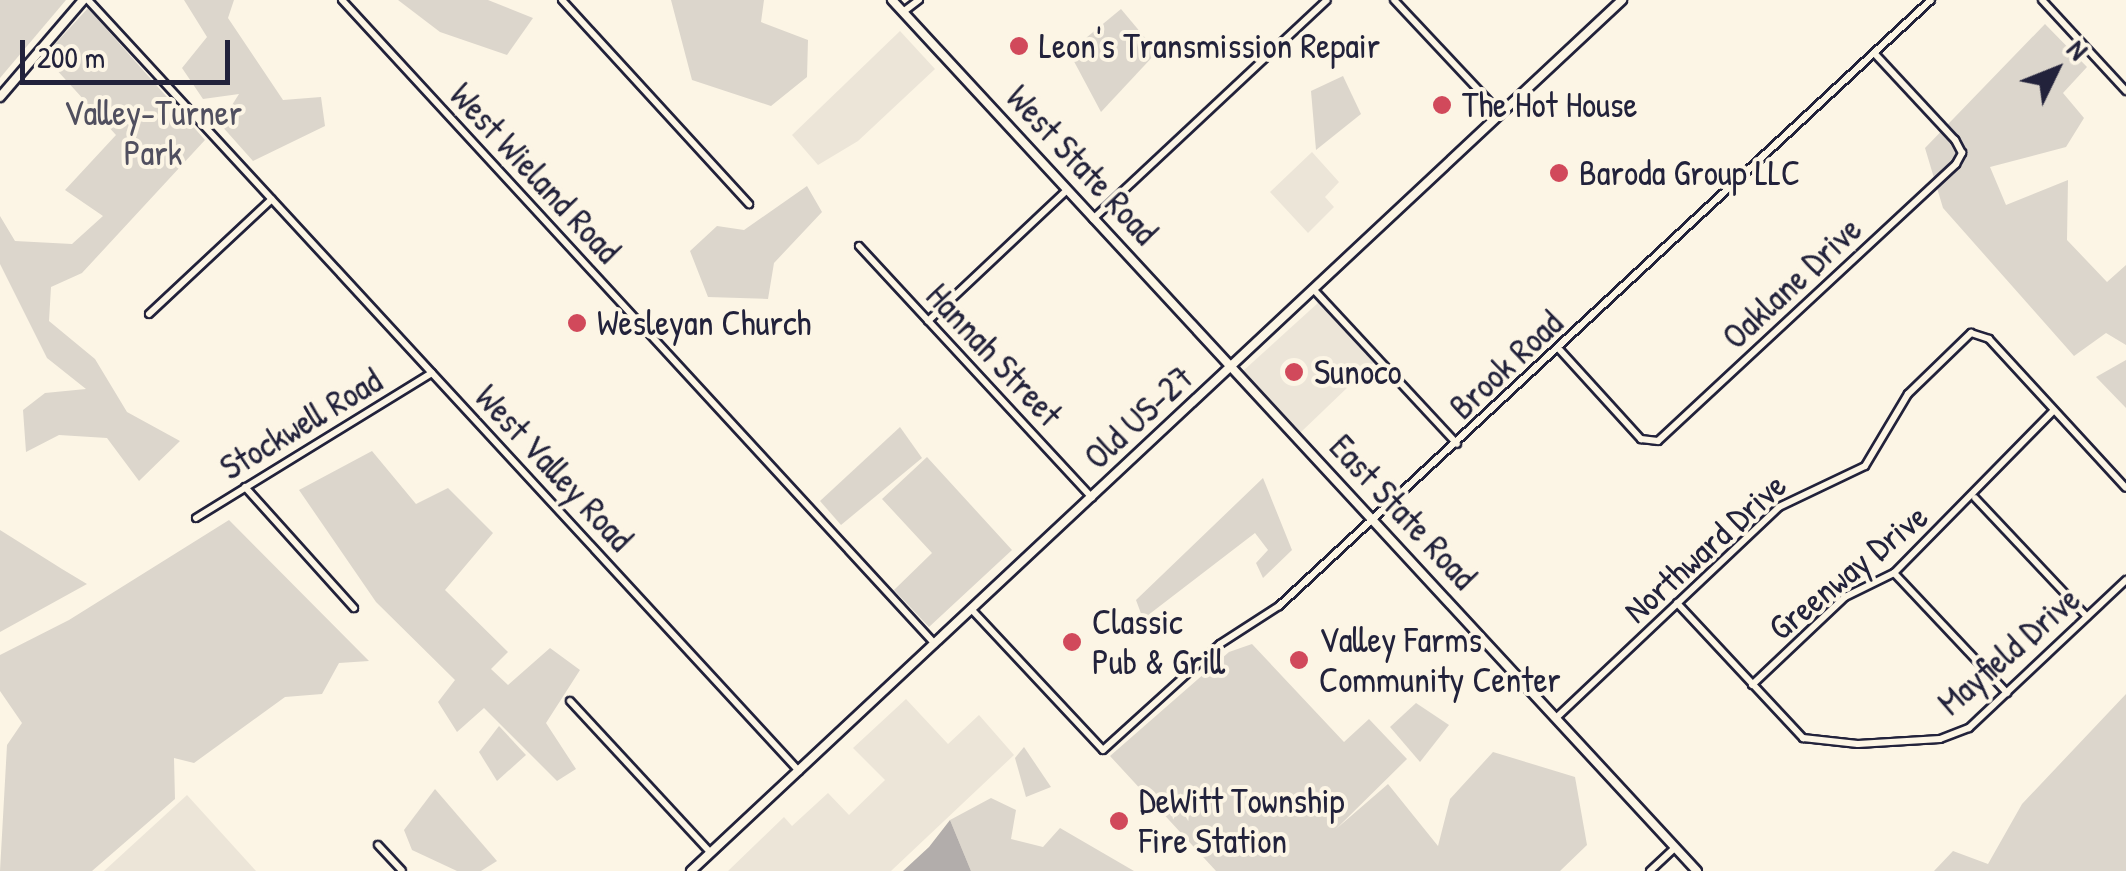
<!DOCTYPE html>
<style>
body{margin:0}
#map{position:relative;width:2126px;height:871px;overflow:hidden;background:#fcf5e5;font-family:"Patrick Hand",sans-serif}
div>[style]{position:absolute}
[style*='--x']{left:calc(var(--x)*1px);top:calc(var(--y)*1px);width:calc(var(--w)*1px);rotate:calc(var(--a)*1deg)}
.built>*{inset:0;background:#ece5d8}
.green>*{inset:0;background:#dcd6cc}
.water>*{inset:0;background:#b2adab}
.roads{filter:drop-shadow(2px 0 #22223b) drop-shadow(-2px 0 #22223b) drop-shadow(0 2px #22223b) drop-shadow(0 -2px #22223b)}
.minor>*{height:6px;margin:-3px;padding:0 3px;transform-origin:3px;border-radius:3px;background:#fcf5e5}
.tertiary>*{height:8px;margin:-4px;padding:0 4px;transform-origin:4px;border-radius:4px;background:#fcf5e5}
.secondary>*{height:8px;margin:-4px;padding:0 4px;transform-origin:4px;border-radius:4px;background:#fcf5e5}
.dots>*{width:28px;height:28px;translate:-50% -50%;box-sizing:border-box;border:5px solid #fcf5e5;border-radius:50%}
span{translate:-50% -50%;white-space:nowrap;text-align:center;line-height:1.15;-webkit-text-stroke:8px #fcf5e5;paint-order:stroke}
.poi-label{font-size:35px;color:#22223b}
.left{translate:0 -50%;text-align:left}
.park-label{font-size:35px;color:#504f5f}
.street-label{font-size:35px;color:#22223b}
.north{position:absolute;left:2006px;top:20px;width:100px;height:100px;-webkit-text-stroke:8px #fcf5e5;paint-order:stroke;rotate:47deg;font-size:28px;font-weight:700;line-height:40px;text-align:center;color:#22223b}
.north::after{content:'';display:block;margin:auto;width:35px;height:45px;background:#22223b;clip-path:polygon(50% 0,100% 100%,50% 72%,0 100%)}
.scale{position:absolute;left:20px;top:40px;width:210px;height:45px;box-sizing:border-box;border:5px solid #22223b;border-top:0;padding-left:12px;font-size:30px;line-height:35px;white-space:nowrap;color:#22223b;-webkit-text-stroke:8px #fcf5e5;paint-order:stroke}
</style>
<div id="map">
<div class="built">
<div style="clip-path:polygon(900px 31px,935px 69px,858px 141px,818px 165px,792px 135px)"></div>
<div style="clip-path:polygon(1312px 152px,1339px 182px,1325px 197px,1334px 207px,1308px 233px,1270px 192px)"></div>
<div style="clip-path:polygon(1319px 302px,1374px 362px,1300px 433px,1243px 371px)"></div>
<div style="clip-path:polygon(906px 699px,948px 744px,979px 715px,1014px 755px,891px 871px,728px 871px,784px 817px,792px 826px,828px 793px,849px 815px,885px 780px,853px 748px)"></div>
<div style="clip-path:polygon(187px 795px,256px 871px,104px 871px)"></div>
</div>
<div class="green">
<div style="clip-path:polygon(0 0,66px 0,0 78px)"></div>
<div style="clip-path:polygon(184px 0,234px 0,228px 18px,283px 100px,321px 97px,325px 126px,253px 161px,220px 124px,239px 94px,203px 99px,182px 68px,207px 37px)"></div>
<div style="clip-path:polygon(398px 0,488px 0,533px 18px,507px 55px,440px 32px)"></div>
<div style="clip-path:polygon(671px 0,764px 0,761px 22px,808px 40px,807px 77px,771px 106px,692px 80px)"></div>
<div style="clip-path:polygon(88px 8px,205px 140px,82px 273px,51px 287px,49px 321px,95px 359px,127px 412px,180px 441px,139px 481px,107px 438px,59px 435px,26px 452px,23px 410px,45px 393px,86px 389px,47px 358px,0 264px,0 216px,15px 241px,72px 244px,103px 216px,65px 190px,116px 135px,44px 56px)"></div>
<div style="clip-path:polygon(1121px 9px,1157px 52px,1101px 112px,1069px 52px)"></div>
<div style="clip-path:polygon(2045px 24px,2087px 67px,2063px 93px,2084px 118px,2066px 147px,1990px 167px,2006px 205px,2068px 180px,2067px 240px,2107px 282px,2126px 265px,2126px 345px,2106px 333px,2074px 356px,1943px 208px,1925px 148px)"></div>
<div style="clip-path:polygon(1343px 76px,1361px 114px,1316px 150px,1311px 91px)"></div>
<div style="clip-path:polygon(807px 186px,822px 212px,774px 263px,768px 299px,708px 297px,690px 251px,717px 226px,744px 230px)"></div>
<div style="clip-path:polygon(2126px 360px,2126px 408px,2096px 377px)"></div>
<div style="clip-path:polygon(900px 427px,922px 458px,841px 525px,820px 501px)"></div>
<div style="clip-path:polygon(372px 451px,416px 504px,448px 488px,493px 533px,445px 590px,508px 652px,491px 669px,508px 685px,550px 648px,580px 670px,546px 723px,576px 769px,557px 781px,484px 708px,457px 732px,438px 702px,455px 680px,376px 602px,299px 490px)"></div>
<div style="clip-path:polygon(927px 457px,1012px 550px,929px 627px,894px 590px,932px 553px,882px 499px)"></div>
<div style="clip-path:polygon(1263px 478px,1292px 550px,1263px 578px,1256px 563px,1268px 550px,1255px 533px,1143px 619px,1136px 600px)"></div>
<div style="clip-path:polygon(229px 520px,369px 661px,339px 663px,322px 694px,285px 697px,194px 763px,174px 758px,175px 799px,92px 871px,0 871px,7px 745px,22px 723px,0 691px,0 655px,69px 620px)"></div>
<div style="clip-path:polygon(0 530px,62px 569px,87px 584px,0 632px)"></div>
<div style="clip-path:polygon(1252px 644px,1344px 742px,1369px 719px,1407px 759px,1336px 829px,1388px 784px,1438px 846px,1450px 799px,1493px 752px,1575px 777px,1587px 845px,1560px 871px,1216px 871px,1110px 756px,1229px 652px)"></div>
<div style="clip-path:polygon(2126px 694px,2126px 871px,1934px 871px,1953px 851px,1988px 864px,2022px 804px)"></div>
<div style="clip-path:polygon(1416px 703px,1449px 725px,1420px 762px,1390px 727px)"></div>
<div style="clip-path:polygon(499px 726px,526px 755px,497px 781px,479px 752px)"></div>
<div style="clip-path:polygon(1024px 747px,1051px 787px,1026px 797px,1015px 758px)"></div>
<div style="clip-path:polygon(435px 789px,497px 861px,481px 871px,457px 871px,412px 850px,404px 830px)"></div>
<div style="clip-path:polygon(991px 798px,1016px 810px,1011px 839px,1043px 847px,1060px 828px,1134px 871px,971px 871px,950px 820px)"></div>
</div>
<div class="water">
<div style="clip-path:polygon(950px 820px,971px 871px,903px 871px,929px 847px)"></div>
</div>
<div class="roads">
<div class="minor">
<div style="--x:88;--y:0;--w:1049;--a:47.32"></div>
<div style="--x:342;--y:0;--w:875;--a:47.36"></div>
<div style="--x:562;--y:0;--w:277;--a:47.5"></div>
<div style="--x:1394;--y:0;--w:156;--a:46.8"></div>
<div style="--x:2042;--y:0;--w:124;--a:47.3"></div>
<div style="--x:903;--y:12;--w:20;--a:-37"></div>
<div style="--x:1093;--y:219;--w:320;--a:-43.1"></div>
<div style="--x:859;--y:246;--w:343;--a:47.2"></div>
<div style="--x:1314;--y:290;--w:210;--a:47.1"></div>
<div style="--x:149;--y:314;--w:168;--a:-43.1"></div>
<div style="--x:928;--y:321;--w:191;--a:-43.3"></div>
<div style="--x:1559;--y:349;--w:122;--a:47.7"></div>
<div style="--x:1641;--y:439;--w:17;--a:7"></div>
<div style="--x:1658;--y:441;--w:407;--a:-42.9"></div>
<div style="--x:1956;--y:164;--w:13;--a:-61"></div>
<div style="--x:1962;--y:153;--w:15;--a:-118"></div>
<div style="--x:1955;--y:140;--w:117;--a:-132.9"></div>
<div style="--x:245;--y:487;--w:163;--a:48"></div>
<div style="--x:1975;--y:498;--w:163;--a:46.7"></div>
<div style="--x:196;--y:518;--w:277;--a:-31.6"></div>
<div style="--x:1894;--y:573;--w:165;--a:46.7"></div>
<div style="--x:1677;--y:603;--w:185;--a:47"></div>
<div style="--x:1803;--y:738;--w:55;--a:6.2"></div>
<div style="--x:1858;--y:744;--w:82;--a:-3.5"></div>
<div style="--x:1940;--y:739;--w:31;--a:-21"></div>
<div style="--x:1969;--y:728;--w:216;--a:-43.3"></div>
<div style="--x:973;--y:611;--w:190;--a:46.9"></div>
<div style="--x:1103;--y:750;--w:158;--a:-42.2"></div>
<div style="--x:1220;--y:644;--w:70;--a:-32.8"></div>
<div style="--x:1279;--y:606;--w:890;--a:-42.91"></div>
<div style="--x:1752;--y:685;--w:128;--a:-43.4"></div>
<div style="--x:1845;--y:597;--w:55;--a:-26.1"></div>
<div style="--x:1894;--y:573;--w:228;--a:-45.5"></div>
<div style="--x:570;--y:701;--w:207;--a:47.2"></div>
<div style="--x:1556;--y:718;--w:307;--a:-43.4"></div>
<div style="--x:1779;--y:507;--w:95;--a:-25.5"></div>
<div style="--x:1865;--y:466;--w:84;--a:-59.2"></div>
<div style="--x:1908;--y:394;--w:88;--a:-44.1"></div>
<div style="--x:1971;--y:333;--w:19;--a:18"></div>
<div style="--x:1989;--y:339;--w:202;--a:47.4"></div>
<div style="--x:378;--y:845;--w:35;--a:47"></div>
<div style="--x:1650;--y:871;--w:34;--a:-43"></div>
</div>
<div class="tertiary">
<div style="--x:892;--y:0;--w:1186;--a:47.26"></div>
<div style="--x:0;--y:97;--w:128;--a:-49.4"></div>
</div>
<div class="secondary">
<div style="--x:691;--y:871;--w:1275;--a:-43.09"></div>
</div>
</div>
<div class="dots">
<div style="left:1019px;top:46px;background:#d1495b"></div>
<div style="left:1442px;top:105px;background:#d1495b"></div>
<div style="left:1559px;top:173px;background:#d1495b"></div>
<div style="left:577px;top:323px;background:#d1495b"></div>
<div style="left:1294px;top:372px;background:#d1495b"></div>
<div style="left:1072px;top:642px;background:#d1495b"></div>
<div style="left:1299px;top:660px;background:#d1495b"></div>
<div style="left:1119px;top:821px;background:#d1495b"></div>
</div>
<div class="poi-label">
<span class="left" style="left:1039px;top:46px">Leon's Transmission Repair</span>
<span class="left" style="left:1462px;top:105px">The Hot House</span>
<span class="left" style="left:1579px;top:173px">Baroda Group LLC</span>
<span class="left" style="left:597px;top:323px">Wesleyan Church</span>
<span class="left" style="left:1314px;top:372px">Sunoco</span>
<span class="left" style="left:1092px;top:642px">Classic<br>Pub &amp; Grill</span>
<span class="left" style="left:1319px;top:660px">Valley Farms<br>Community Center</span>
<span class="left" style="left:1139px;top:821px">DeWitt Township<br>Fire Station</span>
</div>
<div class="park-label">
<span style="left:153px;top:133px">Valley-Turner<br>Park</span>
</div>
<div class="street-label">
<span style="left:1082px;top:165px;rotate:47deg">West State Road</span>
<span style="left:535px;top:173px;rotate:47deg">West Wieland Road</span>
<span style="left:1792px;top:283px;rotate:-43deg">Oaklane Drive</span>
<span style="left:994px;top:355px;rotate:47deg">Hannah Street</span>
<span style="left:1506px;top:365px;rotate:-43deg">Brook Road</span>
<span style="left:1139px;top:417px;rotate:-43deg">Old US-27</span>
<span style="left:301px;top:424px;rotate:-31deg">Stockwell Road</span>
<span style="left:554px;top:468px;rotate:47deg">West Valley Road</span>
<span style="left:1403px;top:512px;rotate:47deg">East State Road</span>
<span style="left:1705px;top:548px;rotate:-42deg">Northward Drive</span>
<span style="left:1848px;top:572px;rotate:-39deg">Greenway Drive</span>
<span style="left:2009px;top:651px;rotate:-41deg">Mayfield Drive</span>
</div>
<div class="north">N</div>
<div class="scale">200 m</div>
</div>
